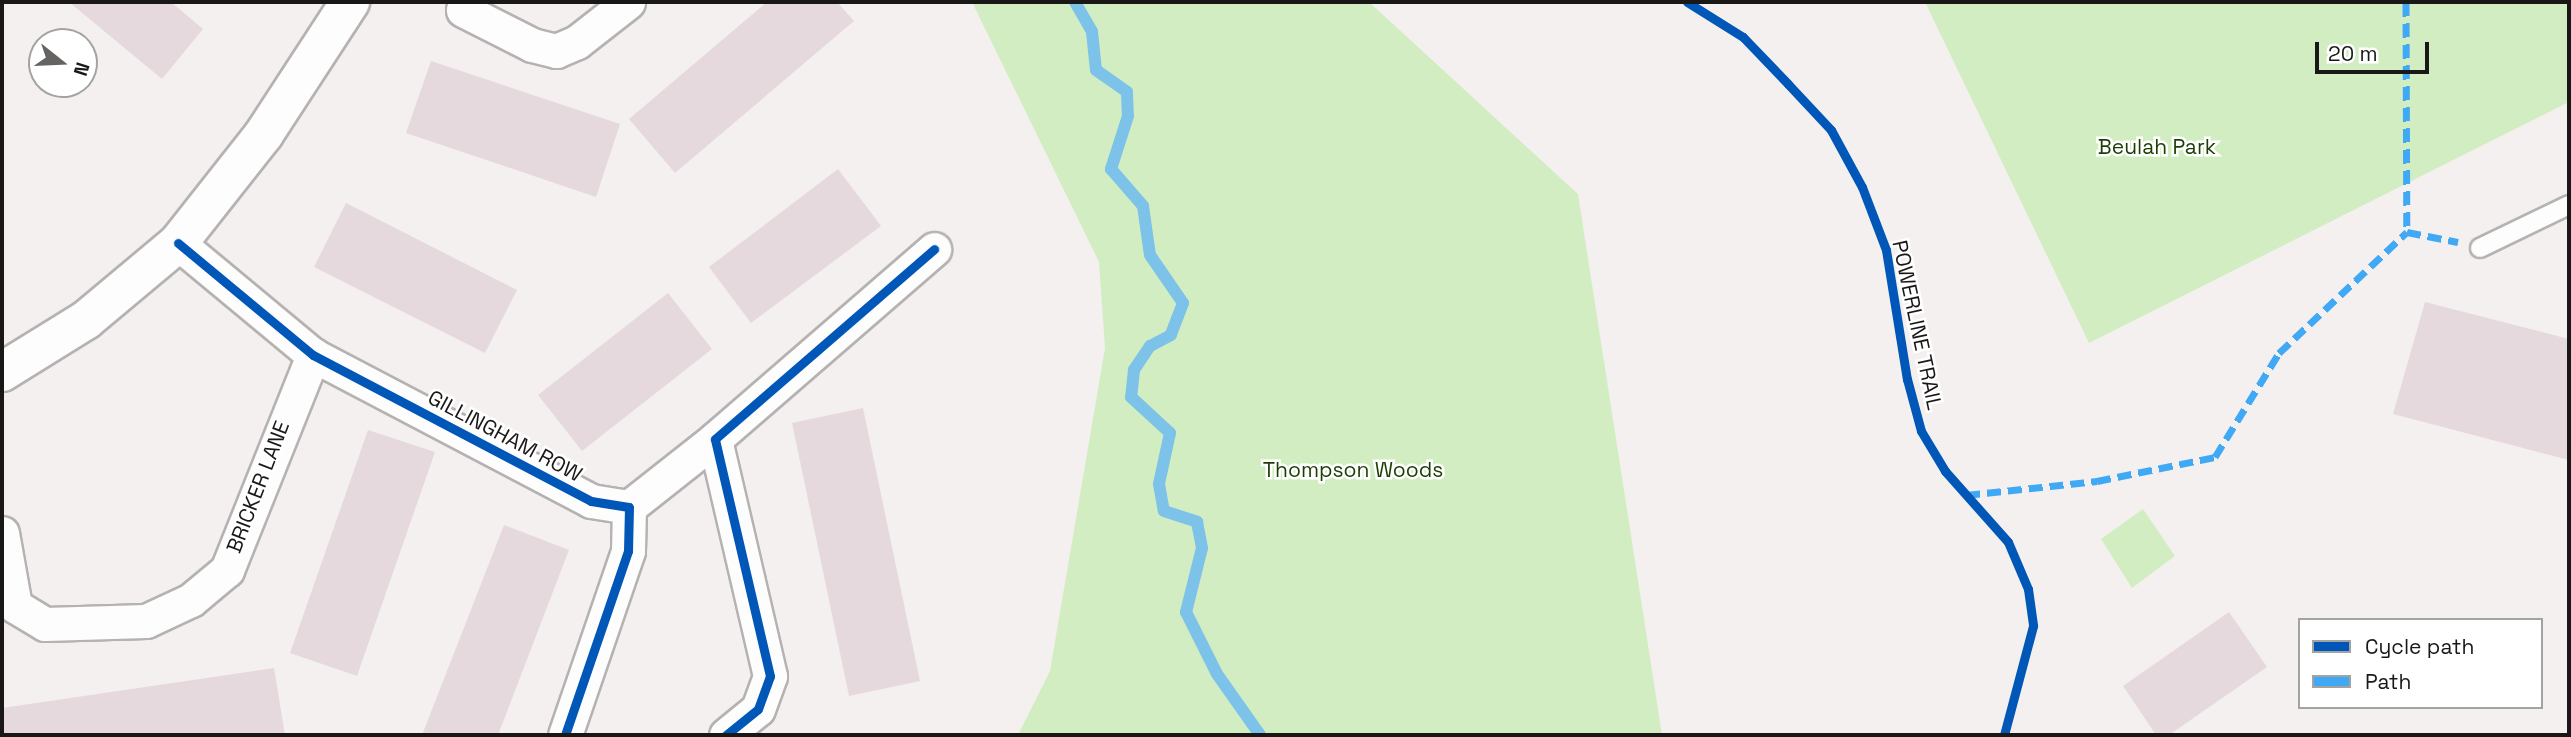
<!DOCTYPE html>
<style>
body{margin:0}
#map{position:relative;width:2571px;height:737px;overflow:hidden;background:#f4f0ef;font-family:"Space Grotesk",sans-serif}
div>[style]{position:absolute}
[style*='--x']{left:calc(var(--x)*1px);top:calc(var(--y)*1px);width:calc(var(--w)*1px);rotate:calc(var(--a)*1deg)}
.green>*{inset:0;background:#d3edc3}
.stream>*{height:12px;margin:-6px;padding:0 6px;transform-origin:6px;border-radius:6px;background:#7cc2e9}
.building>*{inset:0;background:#e5d9de}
.roads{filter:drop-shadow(2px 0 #b5b2b1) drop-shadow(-2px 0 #b5b2b1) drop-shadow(0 2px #b5b2b1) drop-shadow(0 -2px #b5b2b1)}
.service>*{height:18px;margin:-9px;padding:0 9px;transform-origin:9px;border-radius:9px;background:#fdfdfd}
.minor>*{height:33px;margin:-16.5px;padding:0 16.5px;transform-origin:16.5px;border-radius:16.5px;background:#fdfdfd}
.tertiary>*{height:38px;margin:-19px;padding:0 19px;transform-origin:19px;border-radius:19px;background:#fdfdfd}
.quiet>*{height:7px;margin-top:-3.5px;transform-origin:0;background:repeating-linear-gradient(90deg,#3fa9f5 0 14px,transparent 0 21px)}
.cycleway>*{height:9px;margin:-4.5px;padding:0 4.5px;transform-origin:4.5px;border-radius:4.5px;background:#0057b8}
span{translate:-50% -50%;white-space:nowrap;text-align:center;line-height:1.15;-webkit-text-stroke:5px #fff;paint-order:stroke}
.park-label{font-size:21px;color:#1c3e04}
.street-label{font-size:21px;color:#1a1817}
.frame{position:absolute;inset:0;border:4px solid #1a1817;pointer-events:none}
.legend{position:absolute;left:2298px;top:618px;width:245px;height:91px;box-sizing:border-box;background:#fff;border:2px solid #a3a3a2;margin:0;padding:9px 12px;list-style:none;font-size:21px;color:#1a1817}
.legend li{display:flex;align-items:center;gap:14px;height:35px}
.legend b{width:35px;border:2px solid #a3a3a2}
.north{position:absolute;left:28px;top:28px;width:70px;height:70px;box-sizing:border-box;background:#fff;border:2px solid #a3a3a2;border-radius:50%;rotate:108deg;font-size:19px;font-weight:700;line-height:28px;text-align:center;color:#1a1817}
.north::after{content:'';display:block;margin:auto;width:24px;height:32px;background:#666463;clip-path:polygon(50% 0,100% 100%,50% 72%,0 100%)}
.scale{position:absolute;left:2315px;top:42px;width:114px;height:32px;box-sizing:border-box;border:4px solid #1a1817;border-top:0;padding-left:9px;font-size:21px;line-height:24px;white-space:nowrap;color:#1a1817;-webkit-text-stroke:5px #fff;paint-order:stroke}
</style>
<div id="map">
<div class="green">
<div style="clip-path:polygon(972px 2px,1369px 2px,1578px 194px,1662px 735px,1018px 735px,1050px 671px,1105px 348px,1099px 262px)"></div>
<div style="clip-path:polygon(1925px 2px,2569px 2px,2569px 102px,2089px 343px)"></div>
<div style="clip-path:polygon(2143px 509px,2175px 556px,2132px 588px,2101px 539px)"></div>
</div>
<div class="stream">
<div style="--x:1075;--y:2;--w:34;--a:60"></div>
<div style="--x:1092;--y:32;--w:38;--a:84"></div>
<div style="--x:1096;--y:70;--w:38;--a:35"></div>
<div style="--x:1127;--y:92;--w:24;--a:88"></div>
<div style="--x:1128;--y:116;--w:56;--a:107.8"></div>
<div style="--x:1111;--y:169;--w:49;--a:49.1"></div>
<div style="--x:1143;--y:206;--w:49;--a:81.9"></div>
<div style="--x:1150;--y:255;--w:58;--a:55.5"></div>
<div style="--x:1183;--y:303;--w:34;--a:111"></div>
<div style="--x:1171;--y:335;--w:24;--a:152"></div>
<div style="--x:1150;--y:346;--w:29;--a:124"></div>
<div style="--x:1134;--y:370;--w:27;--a:96"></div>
<div style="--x:1131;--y:397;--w:53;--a:42.7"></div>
<div style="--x:1170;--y:433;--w:52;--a:102.2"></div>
<div style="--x:1159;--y:484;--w:27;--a:80"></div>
<div style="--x:1164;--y:511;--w:35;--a:18"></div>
<div style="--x:1197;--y:522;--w:26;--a:79"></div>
<div style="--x:1202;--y:548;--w:66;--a:104"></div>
<div style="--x:1186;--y:612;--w:69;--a:63.4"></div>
<div style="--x:1217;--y:674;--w:75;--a:54.8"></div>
</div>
<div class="building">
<div style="clip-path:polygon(69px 2px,171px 2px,203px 29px,162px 79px)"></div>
<div style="clip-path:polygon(767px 2px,837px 2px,854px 21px,675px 173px,629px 119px)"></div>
<div style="clip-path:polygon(431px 61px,620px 124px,596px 197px,406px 133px)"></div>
<div style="clip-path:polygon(838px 169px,881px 226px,751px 323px,709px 267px)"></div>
<div style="clip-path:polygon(346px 203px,517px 290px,485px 353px,314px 267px)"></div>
<div style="clip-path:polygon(668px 293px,712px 349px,582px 451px,538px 395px)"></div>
<div style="clip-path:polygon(2425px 302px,2569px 339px,2569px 460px,2393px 414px)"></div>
<div style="clip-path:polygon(863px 408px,920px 681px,849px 696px,792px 423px)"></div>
<div style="clip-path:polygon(368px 430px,435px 452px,357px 676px,290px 653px)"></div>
<div style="clip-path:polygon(504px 525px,569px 550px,498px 735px,422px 735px)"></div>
<div style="clip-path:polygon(2229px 612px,2267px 667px,2169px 735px,2156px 735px,2123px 686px)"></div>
<div style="clip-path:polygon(274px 668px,285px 735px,2px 735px,2px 708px)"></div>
</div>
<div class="roads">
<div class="service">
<div style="--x:2480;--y:248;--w:99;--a:-25.8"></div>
</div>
<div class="minor">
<div style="--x:468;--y:2;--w:9;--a:122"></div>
<div style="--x:463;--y:10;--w:77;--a:26.9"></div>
<div style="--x:532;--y:45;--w:25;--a:14"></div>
<div style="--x:556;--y:51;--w:23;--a:-23"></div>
<div style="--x:577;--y:42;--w:65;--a:-38.1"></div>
<div style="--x:178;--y:243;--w:175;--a:39.7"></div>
<div style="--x:313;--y:355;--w:314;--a:27.7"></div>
<div style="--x:591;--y:501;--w:38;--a:9"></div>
<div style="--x:629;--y:507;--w:44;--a:91.3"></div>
<div style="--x:628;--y:551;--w:194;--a:108.9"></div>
<div style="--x:629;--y:507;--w:110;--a:-38.3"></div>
<div style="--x:2;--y:533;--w:74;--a:79.9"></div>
<div style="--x:15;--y:606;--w:35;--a:31"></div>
<div style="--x:45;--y:624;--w:101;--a:-1.7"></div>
<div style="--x:146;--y:621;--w:50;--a:-25"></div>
<div style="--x:191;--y:600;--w:47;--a:-39.8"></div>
<div style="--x:227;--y:570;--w:232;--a:-68.2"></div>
<div style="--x:726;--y:735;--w:41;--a:-39.1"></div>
<div style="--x:758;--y:709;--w:35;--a:-70"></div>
<div style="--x:770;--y:676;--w:243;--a:-103.1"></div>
<div style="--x:715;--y:439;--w:290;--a:-40.9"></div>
</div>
<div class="tertiary">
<div style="--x:2;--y:372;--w:99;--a:-31.8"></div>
<div style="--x:86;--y:320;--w:120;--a:-39.9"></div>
<div style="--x:178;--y:243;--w:139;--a:-51.7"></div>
<div style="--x:264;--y:134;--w:158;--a:-56.9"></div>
</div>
</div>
<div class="quiet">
<div style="--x:2406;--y:2;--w:230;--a:89.8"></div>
<div style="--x:1966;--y:495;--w:132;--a:-6.1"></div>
<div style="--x:2097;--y:481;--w:120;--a:-11.5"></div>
<div style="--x:2215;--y:457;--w:122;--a:-58.4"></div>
<div style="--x:2279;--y:353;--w:176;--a:-43.4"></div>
<div style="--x:2407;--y:232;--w:52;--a:11.1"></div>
</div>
<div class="cycleway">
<div style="--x:1687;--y:2;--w:66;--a:32"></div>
<div style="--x:1743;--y:37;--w:65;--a:46.2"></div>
<div style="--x:1788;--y:84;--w:63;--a:46.9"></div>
<div style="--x:1831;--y:130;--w:65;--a:61.5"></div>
<div style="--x:1862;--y:187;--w:67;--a:69.1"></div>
<div style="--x:1886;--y:250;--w:131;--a:80.8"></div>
<div style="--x:1907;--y:379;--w:54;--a:74.9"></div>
<div style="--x:1921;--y:431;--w:47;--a:59"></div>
<div style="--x:1945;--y:471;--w:95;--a:48.4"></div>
<div style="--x:2008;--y:542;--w:51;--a:66.9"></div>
<div style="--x:2028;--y:589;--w:37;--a:82"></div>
<div style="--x:2033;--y:626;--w:113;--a:104.9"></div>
<div style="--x:178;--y:243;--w:175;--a:39.7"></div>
<div style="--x:313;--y:355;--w:314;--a:27.7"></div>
<div style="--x:591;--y:501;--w:38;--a:9"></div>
<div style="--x:629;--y:507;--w:44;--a:91.3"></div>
<div style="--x:628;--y:551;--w:194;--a:108.9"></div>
<div style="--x:726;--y:735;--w:41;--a:-39.1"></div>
<div style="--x:758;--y:709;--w:35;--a:-70"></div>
<div style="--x:770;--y:676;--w:243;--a:-103.1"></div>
<div style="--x:715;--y:439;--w:290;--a:-40.9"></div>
</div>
<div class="park-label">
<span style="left:2157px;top:147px">Beulah Park</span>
<span style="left:1353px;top:470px">Thompson Woods</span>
</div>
<div class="street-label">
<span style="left:1917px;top:325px;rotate:78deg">POWERLINE TRAIL</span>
<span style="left:505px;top:436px;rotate:28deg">GILLINGHAM ROW</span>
<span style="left:258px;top:487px;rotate:-69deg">BRICKER LANE</span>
</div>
<div class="frame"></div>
<ul class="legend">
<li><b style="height:9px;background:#0057b8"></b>Cycle path</li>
<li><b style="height:9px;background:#3fa9f5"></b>Path</li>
</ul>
<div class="north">N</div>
<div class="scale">20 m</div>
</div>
